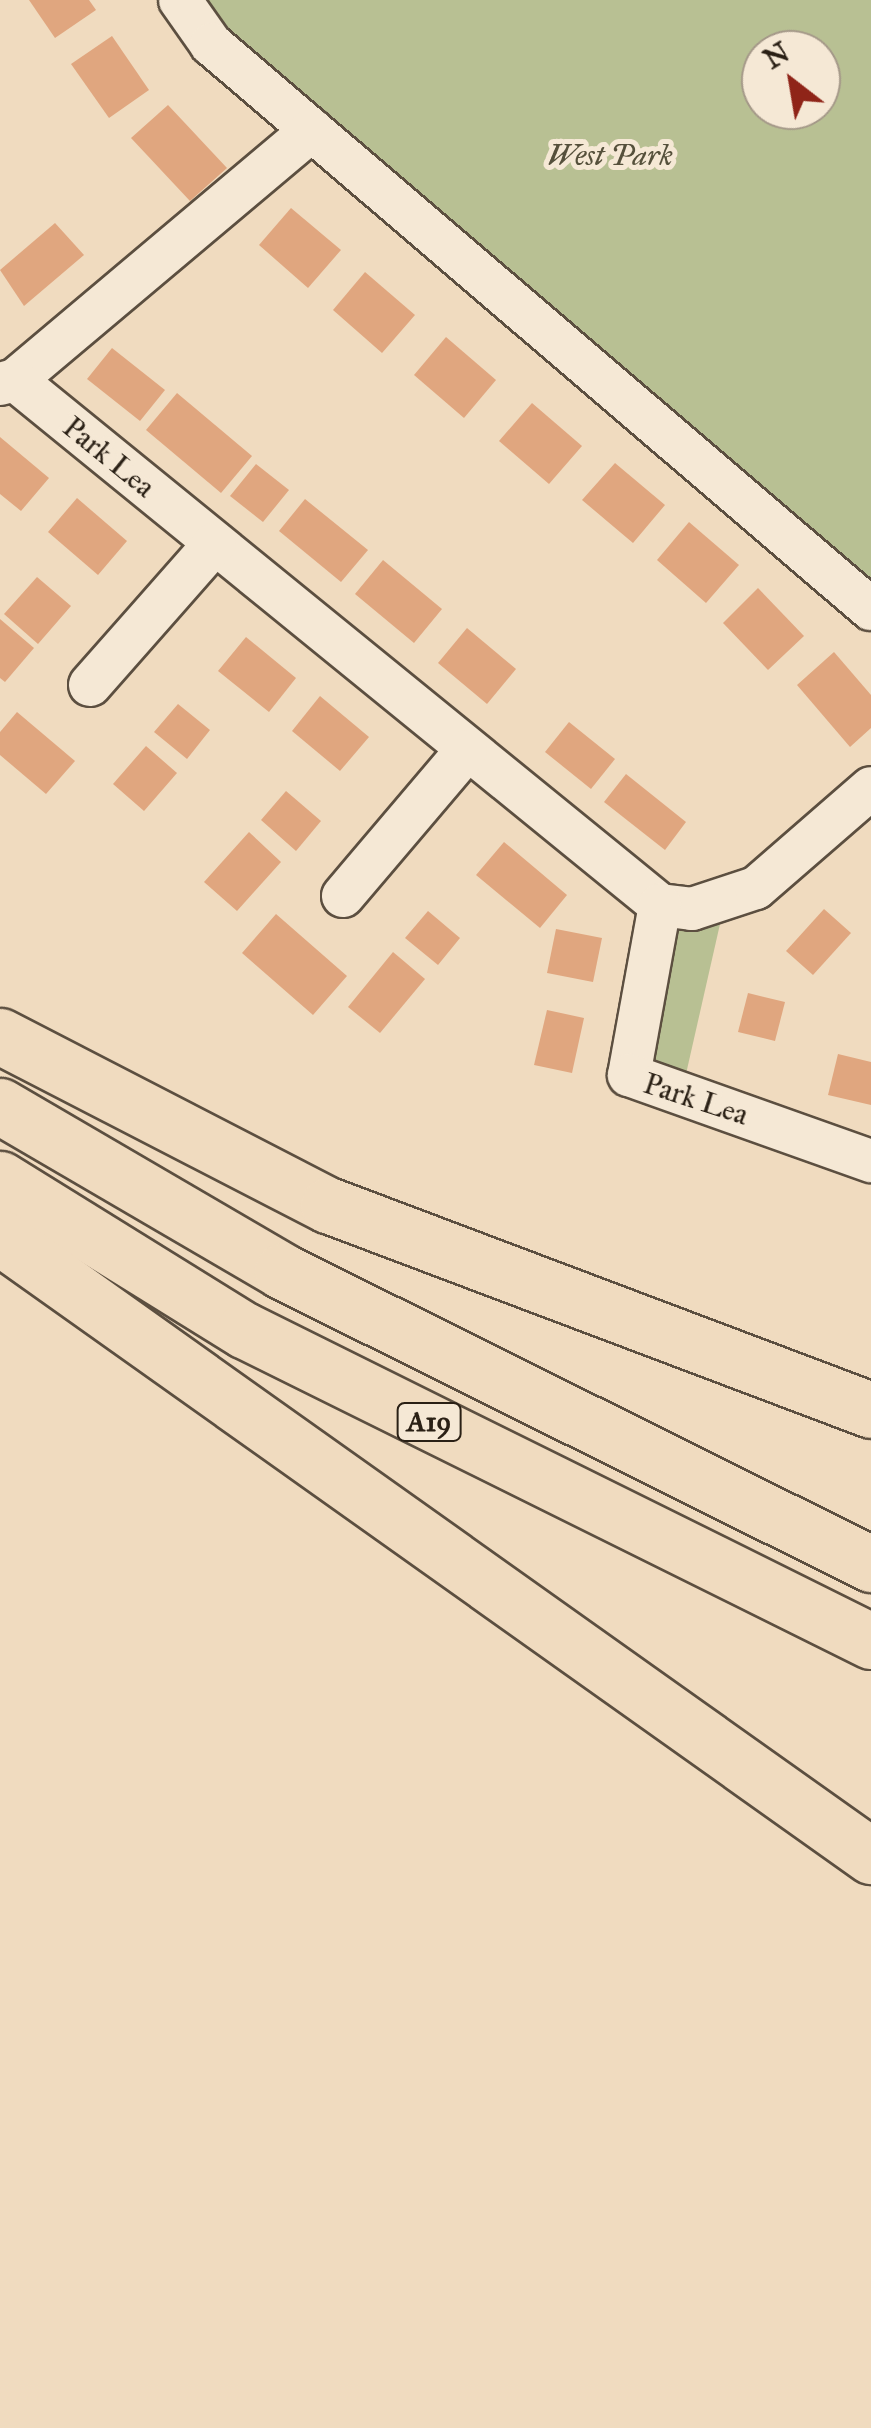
<!DOCTYPE html>
<style>
body{margin:0}
#map{position:relative;width:871px;height:2428px;overflow:hidden;background:#f0dbbf;font-family:"IM FELL Great Primer",serif}
div>[style]{position:absolute}
[style*='--x']{left:calc(var(--x)*1px);top:calc(var(--y)*1px);width:calc(var(--w)*1px);rotate:calc(var(--a)*1deg)}
.green>*{inset:0;background:#b8c093}
.building>*{inset:0;background:#e0a67f}
.roads{filter:drop-shadow(2px 0 #5c4f40) drop-shadow(-2px 0 #5c4f40) drop-shadow(0 2px #5c4f40) drop-shadow(0 -2px #5c4f40)}
.minor>*{height:42px;margin:-21px;padding:0 21px;transform-origin:21px;border-radius:21px;background:#f5e8d5}
.trunk>*{height:55px;margin:-27.5px;padding:0 27.5px;transform-origin:27.5px;border-radius:27.5px;background:#f0dbbf}
span{translate:-50% -50%;white-space:nowrap;text-align:center;line-height:1.15;-webkit-text-stroke:10px #f5e8d5;paint-order:stroke}
.shield-label span{padding:2px 8px;background:#f5e8d5;border:2px solid;border-radius:8px;-webkit-text-stroke-width:0}
.shield-label{font-size:28px;color:#2a2015;font-weight:700}
.park-label{font-size:30px;color:#55503b;font-style:italic}
.street-label{font-size:30px;color:#2a2015}
.north{position:absolute;left:741px;top:30px;width:100px;height:100px;box-sizing:border-box;background:#f5e8d5;border:2px solid #a49888;border-radius:50%;rotate:329deg;font-size:28px;font-weight:700;line-height:40px;text-align:center;color:#2a2015}
.north::after{content:'';display:block;margin:auto;width:35px;height:45px;background:#8f2418;clip-path:polygon(50% 0,100% 100%,50% 72%,0 100%)}
</style>
<div id="map">
<div class="green">
<div style="clip-path:polygon(evenodd,204px 0,871px 0,871px 582px,225px 30px,204px 0,761px 50px,821px 50px,821px 110px,761px 110px,761px 50px)"></div>
<div style="clip-path:polygon(725px 902px,681px 1096px,636px 1083px,660px 905px)"></div>
</div>
<div class="building">
<div style="clip-path:polygon(29px 0,89px 0,96px 10px,55px 38px)"></div>
<div style="clip-path:polygon(112px 36px,149px 90px,109px 118px,71px 64px)"></div>
<div style="clip-path:polygon(168px 105px,227px 168px,190px 201px,131px 138px)"></div>
<div style="clip-path:polygon(291px 208px,341px 250px,308px 288px,259px 245px)"></div>
<div style="clip-path:polygon(55px 223px,84px 255px,24px 306px,0 270px)"></div>
<div style="clip-path:polygon(365px 272px,415px 315px,382px 353px,333px 310px)"></div>
<div style="clip-path:polygon(446px 337px,496px 380px,464px 418px,414px 375px)"></div>
<div style="clip-path:polygon(112px 348px,165px 390px,140px 421px,87px 379px)"></div>
<div style="clip-path:polygon(177px 393px,252px 456px,221px 493px,146px 430px)"></div>
<div style="clip-path:polygon(532px 403px,582px 446px,549px 484px,499px 441px)"></div>
<div style="clip-path:polygon(0 437px,49px 478px,21px 511px,0 494px)"></div>
<div style="clip-path:polygon(615px 463px,665px 505px,633px 543px,582px 500px)"></div>
<div style="clip-path:polygon(256px 464px,289px 490px,263px 522px,230px 496px)"></div>
<div style="clip-path:polygon(77px 498px,127px 541px,98px 575px,48px 532px)"></div>
<div style="clip-path:polygon(305px 499px,368px 550px,341px 582px,279px 531px)"></div>
<div style="clip-path:polygon(689px 522px,739px 565px,706px 603px,657px 560px)"></div>
<div style="clip-path:polygon(383px 560px,442px 609px,414px 643px,355px 594px)"></div>
<div style="clip-path:polygon(37px 577px,71px 606px,38px 644px,4px 614px)"></div>
<div style="clip-path:polygon(758px 588px,804px 636px,768px 670px,723px 623px)"></div>
<div style="clip-path:polygon(0 619px,34px 648px,5px 682px,0 678px)"></div>
<div style="clip-path:polygon(467px 628px,516px 669px,487px 704px,438px 663px)"></div>
<div style="clip-path:polygon(246px 637px,296px 678px,269px 712px,218px 671px)"></div>
<div style="clip-path:polygon(834px 652px,871px 695px,871px 728px,850px 747px,797px 685px)"></div>
<div style="clip-path:polygon(320px 696px,369px 737px,340px 771px,292px 731px)"></div>
<div style="clip-path:polygon(178px 704px,210px 730px,187px 759px,154px 732px)"></div>
<div style="clip-path:polygon(17px 712px,75px 761px,46px 794px,0 755px,0 732px)"></div>
<div style="clip-path:polygon(569px 722px,615px 759px,591px 789px,545px 752px)"></div>
<div style="clip-path:polygon(146px 746px,177px 773px,144px 811px,113px 784px)"></div>
<div style="clip-path:polygon(626px 774px,686px 822px,665px 850px,604px 802px)"></div>
<div style="clip-path:polygon(286px 791px,321px 821px,296px 851px,261px 820px)"></div>
<div style="clip-path:polygon(249px 832px,281px 862px,237px 911px,204px 882px)"></div>
<div style="clip-path:polygon(504px 842px,567px 895px,540px 928px,476px 875px)"></div>
<div style="clip-path:polygon(824px 909px,851px 933px,813px 975px,786px 951px)"></div>
<div style="clip-path:polygon(428px 911px,460px 938px,438px 965px,405px 938px)"></div>
<div style="clip-path:polygon(276px 914px,347px 976px,313px 1015px,242px 953px)"></div>
<div style="clip-path:polygon(556px 929px,602px 938px,593px 982px,547px 973px)"></div>
<div style="clip-path:polygon(393px 952px,425px 979px,380px 1033px,348px 1007px)"></div>
<div style="clip-path:polygon(748px 993px,785px 1002px,775px 1041px,738px 1032px)"></div>
<div style="clip-path:polygon(547px 1010px,584px 1018px,572px 1073px,534px 1065px)"></div>
<div style="clip-path:polygon(838px 1054px,871px 1062px,871px 1105px,828px 1095px)"></div>
</div>
<div class="roads">
<div class="minor">
<div style="--x:180;--y:0;--w:54;--a:54.8"></div>
<div style="--x:211;--y:44;--w:869;--a:40.57"></div>
<div style="--x:15;--y:380;--w:388;--a:-40.1"></div>
<div style="--x:0;--y:384;--w:16;--a:-15"></div>
<div style="--x:15;--y:380;--w:832;--a:39.14"></div>
<div style="--x:660;--y:905;--w:32;--a:7"></div>
<div style="--x:692;--y:909;--w:67;--a:-18.2"></div>
<div style="--x:756;--y:888;--w:152;--a:-41"></div>
<div style="--x:90;--y:685;--w:189;--a:-48.6"></div>
<div style="--x:343;--y:896;--w:190;--a:-49.7"></div>
<div style="--x:660;--y:905;--w:173;--a:100.3"></div>
<div style="--x:629;--y:1075;--w:257;--a:19.6"></div>
</div>
<div class="trunk">
<div style="--x:0;--y:1036;--w:369;--a:27.3"></div>
<div style="--x:328;--y:1205;--w:580;--a:20.68"></div>
<div style="--x:0;--y:1106;--w:327;--a:30.3"></div>
<div style="--x:282;--y:1271;--w:658;--a:26.45"></div>
<div style="--x:0;--y:1179;--w:287;--a:31.8"></div>
<div style="--x:244;--y:1330;--w:700;--a:26.38"></div>
<div style="--x:0;--y:1237;--w:1069;--a:35.4"></div>
</div>
</div>
<div class="shield-label">
<span style="left:429px;top:1422px">A19</span>
</div>
<div class="park-label">
<span style="left:610px;top:155px">West Park</span>
</div>
<div class="street-label">
<span style="left:109px;top:457px;rotate:39deg">Park Lea</span>
<span style="left:696px;top:1099px;rotate:18deg">Park Lea</span>
</div>
<div class="north">N</div>
</div>
